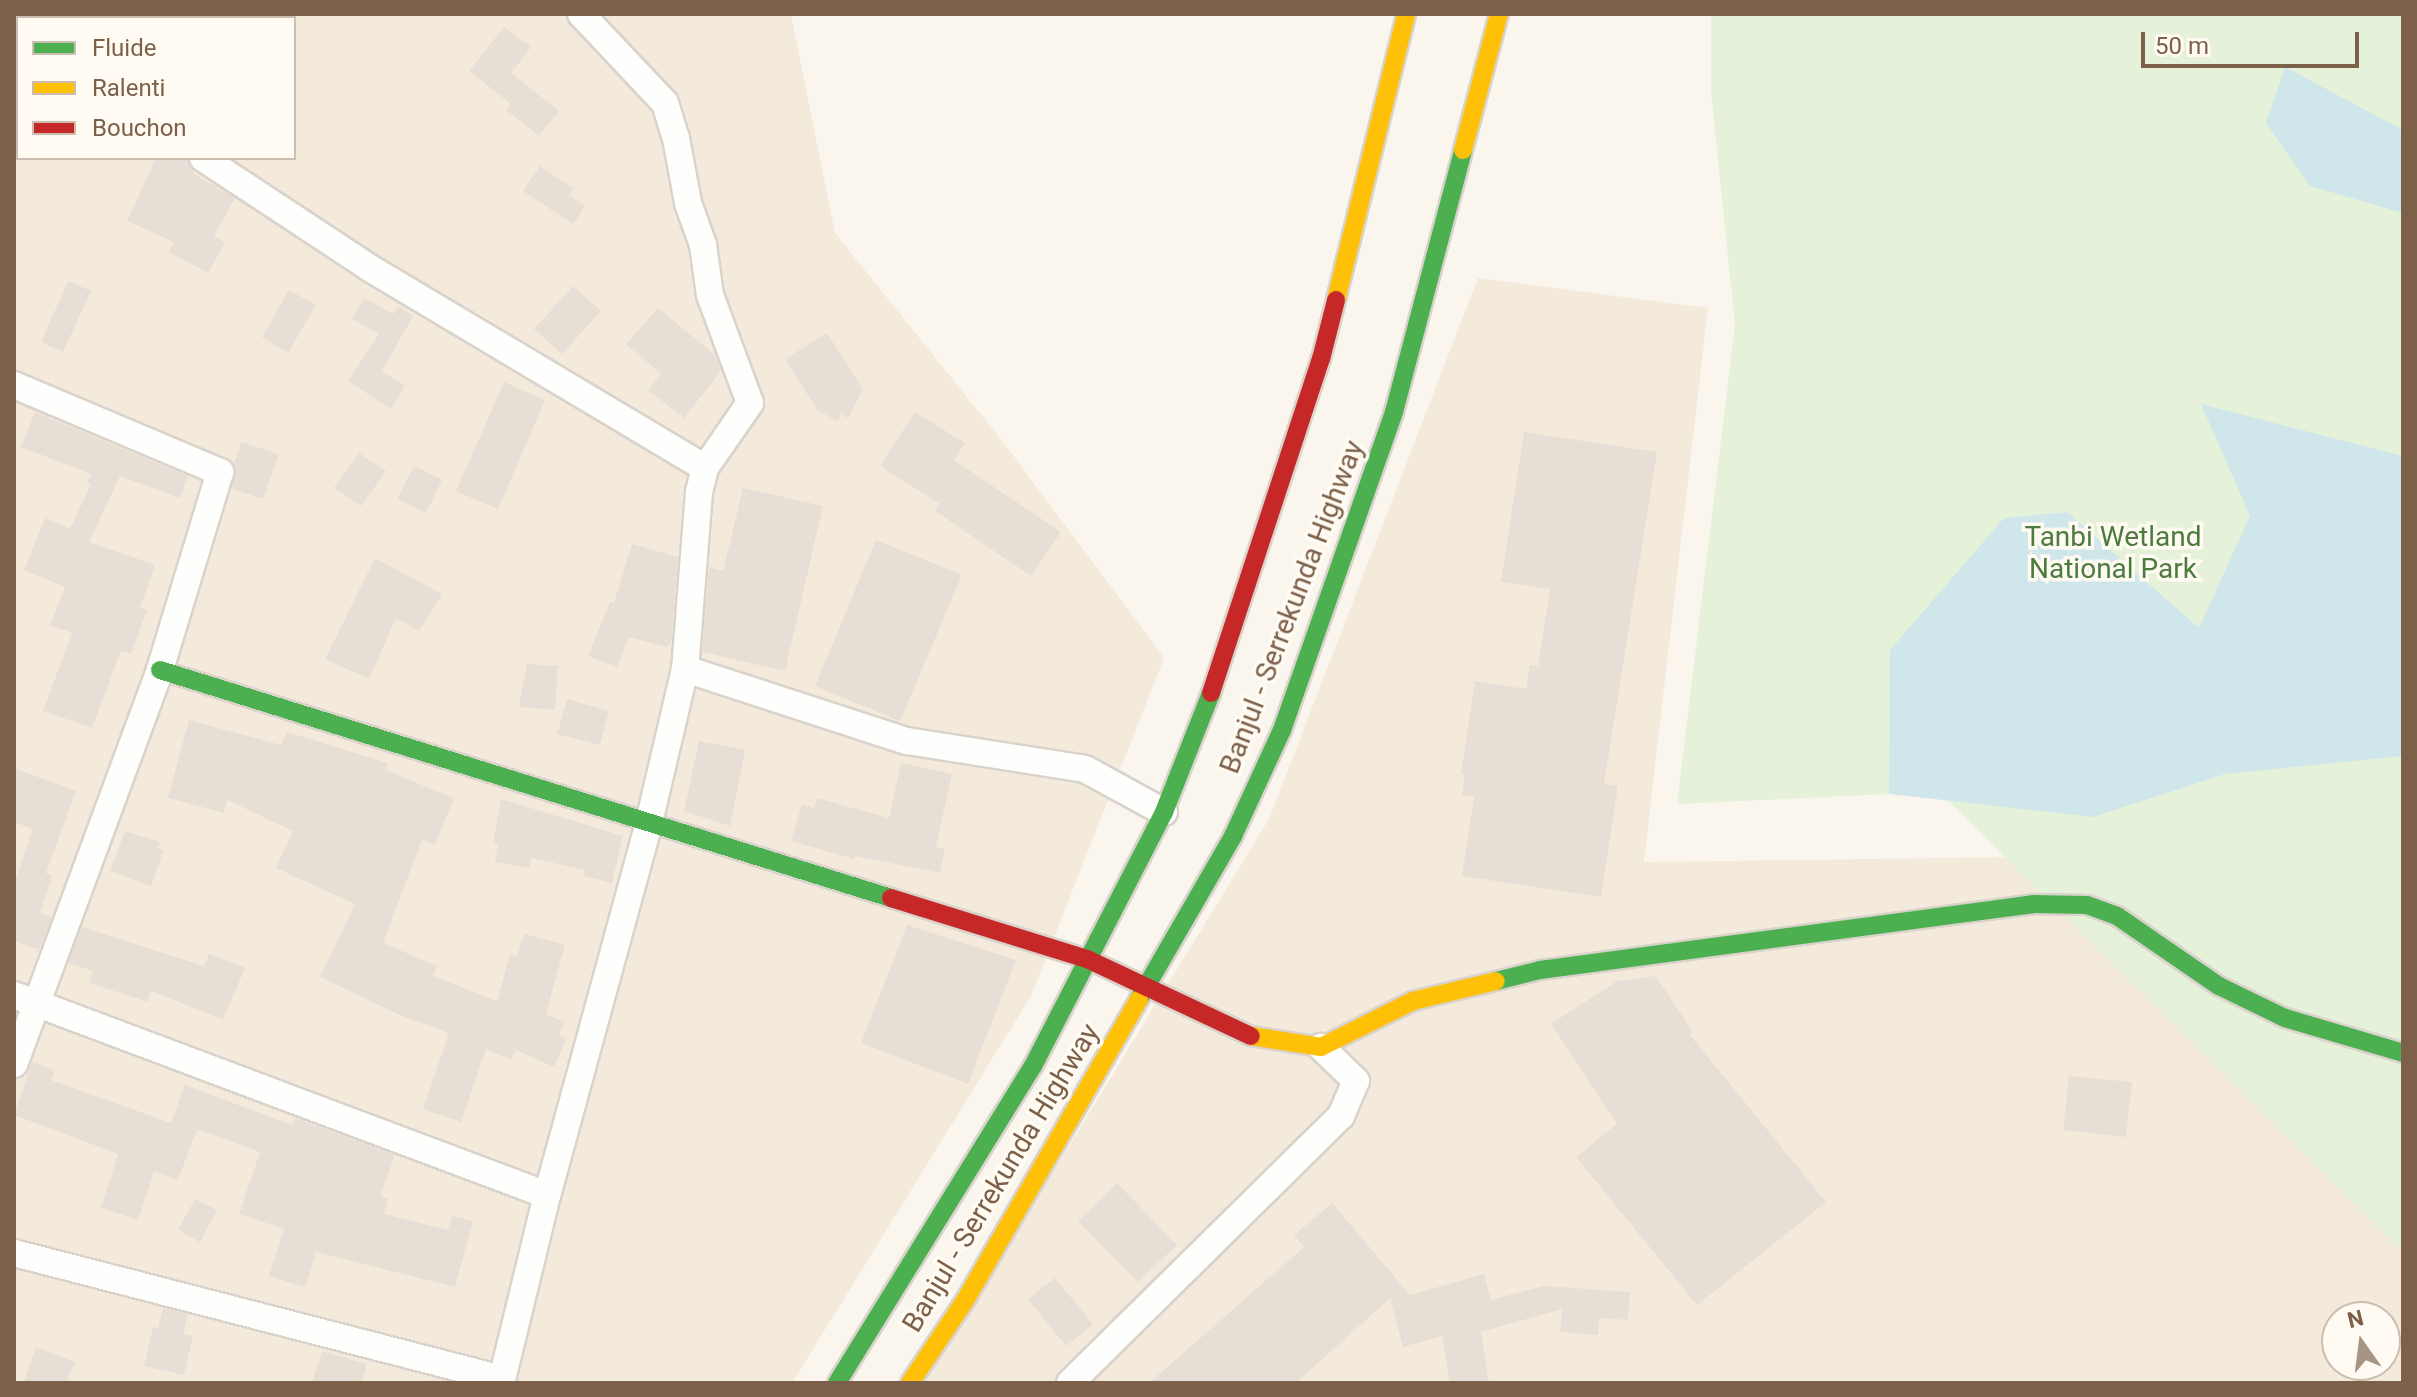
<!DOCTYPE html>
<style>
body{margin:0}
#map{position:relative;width:2417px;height:1397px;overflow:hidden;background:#faf6ee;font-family:Roboto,sans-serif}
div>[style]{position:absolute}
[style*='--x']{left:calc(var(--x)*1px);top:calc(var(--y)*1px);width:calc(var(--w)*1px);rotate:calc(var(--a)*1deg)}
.residential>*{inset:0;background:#f3eadc}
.green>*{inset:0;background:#e5f2d9}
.water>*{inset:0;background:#cfe6eb}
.building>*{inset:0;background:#e7dfd5}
.roads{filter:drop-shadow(2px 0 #d9d3cc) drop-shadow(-2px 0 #d9d3cc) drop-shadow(0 2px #d9d3cc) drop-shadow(0 -2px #d9d3cc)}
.street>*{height:26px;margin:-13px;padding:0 13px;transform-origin:13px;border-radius:13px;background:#fefefc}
.fast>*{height:18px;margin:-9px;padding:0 9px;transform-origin:9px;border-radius:9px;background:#4caf50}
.slow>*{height:18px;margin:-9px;padding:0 9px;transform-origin:9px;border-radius:9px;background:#ffc107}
.jam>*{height:18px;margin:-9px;padding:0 9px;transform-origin:9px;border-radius:9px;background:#c62828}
span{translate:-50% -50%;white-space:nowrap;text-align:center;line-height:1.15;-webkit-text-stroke:7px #fffbf2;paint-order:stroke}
.park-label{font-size:28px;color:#4b7c3e}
.street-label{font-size:28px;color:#7c604a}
.frame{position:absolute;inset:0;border:16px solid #7c604a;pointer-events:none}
.legend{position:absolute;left:16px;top:16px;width:280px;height:144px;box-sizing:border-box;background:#fffbf2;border:2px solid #cbbdaf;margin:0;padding:10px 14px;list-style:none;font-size:24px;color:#7c604a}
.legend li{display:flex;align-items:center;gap:16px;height:40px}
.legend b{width:40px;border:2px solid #cbbdaf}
.north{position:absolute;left:2321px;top:1301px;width:80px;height:80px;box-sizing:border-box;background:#fffbf2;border:2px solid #cbbdaf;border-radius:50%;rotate:346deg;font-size:22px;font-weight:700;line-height:32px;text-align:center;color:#7c604a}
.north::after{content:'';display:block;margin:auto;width:28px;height:36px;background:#a89483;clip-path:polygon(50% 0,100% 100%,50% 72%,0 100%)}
.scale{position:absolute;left:2141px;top:32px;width:218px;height:36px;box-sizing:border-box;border:4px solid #7c604a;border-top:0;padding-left:10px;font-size:24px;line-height:28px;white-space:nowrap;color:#7c604a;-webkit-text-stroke:6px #fffbf2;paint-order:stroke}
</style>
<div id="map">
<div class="residential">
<div style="clip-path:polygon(evenodd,14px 14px,791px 14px,835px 233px,1004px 443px,1164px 658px,1031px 996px,792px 1383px,14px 1383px,14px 14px,18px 18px,294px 18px,294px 158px,18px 158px,18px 18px)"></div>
<div style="clip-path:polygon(evenodd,1478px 278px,1708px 308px,1644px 862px,2173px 855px,2403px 899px,2403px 1383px,924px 1383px,1269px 819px,1478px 278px,2337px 1317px,2385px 1317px,2385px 1365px,2337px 1365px,2337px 1317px)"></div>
</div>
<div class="green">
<div style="clip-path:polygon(1711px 14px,2403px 14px,2403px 1252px,1890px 743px,1889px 794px,1677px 804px,1735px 325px,1711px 91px)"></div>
</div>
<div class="water">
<div style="clip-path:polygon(2285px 67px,2403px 130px,2403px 213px,2310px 186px,2266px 123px)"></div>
<div style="clip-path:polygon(2201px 404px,2403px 456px,2403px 756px,2225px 774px,2093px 817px,1889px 794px,1890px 650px,2004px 518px,2067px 512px,2199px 628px,2250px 516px)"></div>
</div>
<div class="building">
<div style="clip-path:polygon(504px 27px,531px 47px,511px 73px,559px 111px,539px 136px,506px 110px,511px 104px,469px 71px)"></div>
<div style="clip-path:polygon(156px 158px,187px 158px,194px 174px,235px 198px,214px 236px,225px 242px,208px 273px,169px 252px,174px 242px,127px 221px)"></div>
<div style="clip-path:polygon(540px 166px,574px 189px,569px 195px,585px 206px,573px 224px,523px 191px)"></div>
<div style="clip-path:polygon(68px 281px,91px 291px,63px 352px,41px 342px)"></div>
<div style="clip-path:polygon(573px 286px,601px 311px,562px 354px,534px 329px)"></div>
<div style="clip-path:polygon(289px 290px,316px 305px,288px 353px,262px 337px)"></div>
<div style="clip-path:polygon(364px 298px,393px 314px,398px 306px,413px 316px,382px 371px,405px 386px,391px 409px,348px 381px,379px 334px,352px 319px)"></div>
<div style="clip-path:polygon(658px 308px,715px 355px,721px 371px,684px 418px,648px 390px,661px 374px,626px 344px)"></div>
<div style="clip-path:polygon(827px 333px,863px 389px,848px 418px,841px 414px,838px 421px,818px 411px,785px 359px)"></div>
<div style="clip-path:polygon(504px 382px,545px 400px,498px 509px,456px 491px)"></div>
<div style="clip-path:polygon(35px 412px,188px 476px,180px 498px,120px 476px,89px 542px,155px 565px,140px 608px,147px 610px,131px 654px,121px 651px,92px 728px,43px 711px,72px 633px,50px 625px,65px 587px,24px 570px,45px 518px,70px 529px,91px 484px,87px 482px,91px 474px,21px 447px)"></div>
<div style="clip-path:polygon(915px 412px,965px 443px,954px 460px,1061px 532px,1031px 576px,935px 511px,940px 504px,880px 466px)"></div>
<div style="clip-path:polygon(1524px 432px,1657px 452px,1604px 784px,1618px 786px,1601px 897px,1462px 876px,1474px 797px,1462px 795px,1465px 775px,1461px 774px,1475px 681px,1526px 689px,1530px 665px,1538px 666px,1550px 589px,1501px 582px)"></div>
<div style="clip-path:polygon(241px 442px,279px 454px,263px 499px,232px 489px,234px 464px)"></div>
<div style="clip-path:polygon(359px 453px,386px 471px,361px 506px,334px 488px)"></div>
<div style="clip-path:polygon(414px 466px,442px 480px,426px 513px,397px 499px)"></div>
<div style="clip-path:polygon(743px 488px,823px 506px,785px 671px,702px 652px,709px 567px,723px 571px)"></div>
<div style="clip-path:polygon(876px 540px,962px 575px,900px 721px,815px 686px)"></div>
<div style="clip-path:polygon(632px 544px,678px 557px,671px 644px,666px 647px,629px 637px,617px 667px,588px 656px,610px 602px,614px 603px)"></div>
<div style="clip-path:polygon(375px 558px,442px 594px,419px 631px,396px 618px,369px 679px,325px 659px)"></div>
<div style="clip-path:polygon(527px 664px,558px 666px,555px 710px,519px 707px)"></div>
<div style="clip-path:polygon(567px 699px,609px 711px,600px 745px,557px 734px)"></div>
<div style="clip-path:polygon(189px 720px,281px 745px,287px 732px,388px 763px,385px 770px,454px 798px,435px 845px,422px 840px,383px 943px,437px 966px,433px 976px,497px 1001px,510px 955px,517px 957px,524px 934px,565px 945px,546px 1014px,564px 1022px,559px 1035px,567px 1038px,554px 1067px,516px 1050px,511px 1060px,486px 1049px,461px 1122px,423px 1109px,449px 1033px,400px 1015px,320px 977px,355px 904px,276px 868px,293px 831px,227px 800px,224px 813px,168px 798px)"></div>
<div style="clip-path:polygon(699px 741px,745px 750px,730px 826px,684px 811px)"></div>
<div style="clip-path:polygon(901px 763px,952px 774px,936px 847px,945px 849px,940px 873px,855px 856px,854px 859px,791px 841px,802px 804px,814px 808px,817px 798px,889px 818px)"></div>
<div style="clip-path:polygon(14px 768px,76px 791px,46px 873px,52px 876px,40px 913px,52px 917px,39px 950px,14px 941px,14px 884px,33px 829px,14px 822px)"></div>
<div style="clip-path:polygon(501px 799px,623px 836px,612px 883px,583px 876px,585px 870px,531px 858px,529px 868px,495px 862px,498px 844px,493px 843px)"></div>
<div style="clip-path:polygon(125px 831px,160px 842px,157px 848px,164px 850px,151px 886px,110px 871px)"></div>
<div style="clip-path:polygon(907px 925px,1016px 960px,968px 1084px,861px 1043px)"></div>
<div style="clip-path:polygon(82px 927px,204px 966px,209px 954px,245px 968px,223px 1020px,151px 991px,148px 1002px,89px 983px,93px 971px,68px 963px)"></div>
<div style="clip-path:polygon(1656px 976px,1693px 1032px,1689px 1034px,1826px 1202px,1697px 1305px,1576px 1157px,1617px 1124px,1551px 1024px,1617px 981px)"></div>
<div style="clip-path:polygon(32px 1062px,55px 1070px,51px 1080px,171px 1123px,185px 1085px,292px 1125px,295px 1118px,395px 1155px,380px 1196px,388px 1198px,384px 1214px,448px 1230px,452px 1216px,473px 1221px,455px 1287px,316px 1252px,305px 1287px,269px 1276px,284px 1229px,239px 1214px,260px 1152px,197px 1129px,178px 1180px,154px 1171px,138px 1220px,101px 1208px,118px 1154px,14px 1115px)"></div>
<div style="clip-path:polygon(2069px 1076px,2132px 1082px,2126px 1137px,2063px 1130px)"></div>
<div style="clip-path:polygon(1117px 1183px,1177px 1245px,1138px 1282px,1078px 1221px)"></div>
<div style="clip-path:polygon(195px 1199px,217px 1210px,200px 1242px,178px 1230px)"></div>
<div style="clip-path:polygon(1332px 1203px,1410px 1295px,1484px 1274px,1491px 1300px,1544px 1286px,1630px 1292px,1628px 1320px,1599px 1318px,1598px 1335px,1560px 1332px,1562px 1309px,1481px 1332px,1489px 1383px,1450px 1383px,1442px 1336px,1403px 1347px,1390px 1298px,1296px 1383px,1149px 1383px,1304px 1247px,1294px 1235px)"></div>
<div style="clip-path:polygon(1055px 1278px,1093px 1324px,1066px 1346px,1028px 1299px)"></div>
<div style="clip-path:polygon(163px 1308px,188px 1314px,183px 1334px,193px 1336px,184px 1375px,144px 1366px,153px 1327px,158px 1328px)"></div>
<div style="clip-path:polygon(36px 1347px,75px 1362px,66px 1383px,23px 1383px)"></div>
<div style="clip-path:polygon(322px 1351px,367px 1364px,361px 1383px,312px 1383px)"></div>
</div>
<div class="roads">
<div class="street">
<div style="--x:581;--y:14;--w:122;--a:46.7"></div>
<div style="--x:665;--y:103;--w:37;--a:73"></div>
<div style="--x:676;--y:138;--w:66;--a:79.5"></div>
<div style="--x:688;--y:203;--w:45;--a:70.3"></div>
<div style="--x:703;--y:245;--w:50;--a:82"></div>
<div style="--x:710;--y:295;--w:115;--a:69.7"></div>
<div style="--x:750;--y:403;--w:79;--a:124.7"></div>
<div style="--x:14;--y:34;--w:4;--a:27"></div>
<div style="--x:203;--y:158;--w:198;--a:33.4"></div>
<div style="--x:368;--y:267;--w:392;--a:30.8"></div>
<div style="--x:705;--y:468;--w:25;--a:104"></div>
<div style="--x:699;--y:492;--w:178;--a:94.5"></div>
<div style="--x:685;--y:669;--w:158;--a:103.2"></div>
<div style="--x:649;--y:823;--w:386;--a:105.3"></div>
<div style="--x:547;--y:1195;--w:194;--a:103.7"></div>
<div style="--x:14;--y:385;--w:224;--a:22.9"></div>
<div style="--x:220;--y:472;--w:207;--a:106.9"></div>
<div style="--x:160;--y:670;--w:420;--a:110.3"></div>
<div style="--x:685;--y:669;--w:233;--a:18"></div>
<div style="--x:907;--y:741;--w:180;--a:8.9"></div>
<div style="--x:1085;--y:769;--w:90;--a:28.6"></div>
<div style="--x:14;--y:995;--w:569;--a:20.57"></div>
<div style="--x:14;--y:1253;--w:504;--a:14.48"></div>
<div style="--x:1070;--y:1383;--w:380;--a:-44.6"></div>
<div style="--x:1341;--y:1116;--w:38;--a:-67"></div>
<div style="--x:1356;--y:1081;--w:49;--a:-135.8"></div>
</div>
<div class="fast">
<div style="--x:160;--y:670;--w:766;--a:17.32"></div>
<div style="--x:1496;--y:981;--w:45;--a:-14"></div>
<div style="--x:1540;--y:970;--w:497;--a:-7.6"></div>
<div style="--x:2033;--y:904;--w:54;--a:1.1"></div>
<div style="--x:2087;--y:905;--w:32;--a:20"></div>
<div style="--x:2117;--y:916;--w:124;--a:34.5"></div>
<div style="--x:2219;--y:986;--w:73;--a:25.9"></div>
<div style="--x:2285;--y:1018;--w:123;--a:16.5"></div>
<div style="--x:1139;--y:999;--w:188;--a:-60"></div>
<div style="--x:1233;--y:836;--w:117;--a:-65.2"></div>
<div style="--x:1282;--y:730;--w:337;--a:-70.6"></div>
<div style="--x:1394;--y:412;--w:271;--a:-75.2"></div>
<div style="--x:837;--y:1383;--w:373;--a:-58.3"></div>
<div style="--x:1033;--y:1066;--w:286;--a:-62.7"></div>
<div style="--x:1164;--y:812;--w:128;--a:-68.4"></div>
</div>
<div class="slow">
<div style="--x:1463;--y:150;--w:141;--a:-75.2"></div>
<div style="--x:1336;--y:300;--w:294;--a:-76.2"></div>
<div style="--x:1251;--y:1036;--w:71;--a:8.9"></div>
<div style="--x:1321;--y:1047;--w:103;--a:-26.6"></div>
<div style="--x:1413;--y:1001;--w:85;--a:-13.5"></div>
<div style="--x:910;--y:1383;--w:101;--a:-56.3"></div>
<div style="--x:966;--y:1299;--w:346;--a:-60"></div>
</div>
<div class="jam">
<div style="--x:1211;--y:693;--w:352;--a:-71.8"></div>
<div style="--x:1321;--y:359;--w:61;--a:-75.7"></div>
<div style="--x:891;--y:898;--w:205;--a:17.3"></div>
<div style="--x:1087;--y:959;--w:181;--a:25.2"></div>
</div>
</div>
<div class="park-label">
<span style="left:2113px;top:553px">Tanbi Wetland<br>National Park</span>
</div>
<div class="street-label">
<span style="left:1292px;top:607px;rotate:-69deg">Banjul - Serrekunda Highway</span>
<span style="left:1001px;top:1178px;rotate:-59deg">Banjul - Serrekunda Highway</span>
</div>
<div class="frame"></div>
<ul class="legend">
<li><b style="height:10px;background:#4caf50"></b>Fluide</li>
<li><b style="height:10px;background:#ffc107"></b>Ralenti</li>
<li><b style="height:10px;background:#c62828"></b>Bouchon</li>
</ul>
<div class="north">N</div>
<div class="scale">50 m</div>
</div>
